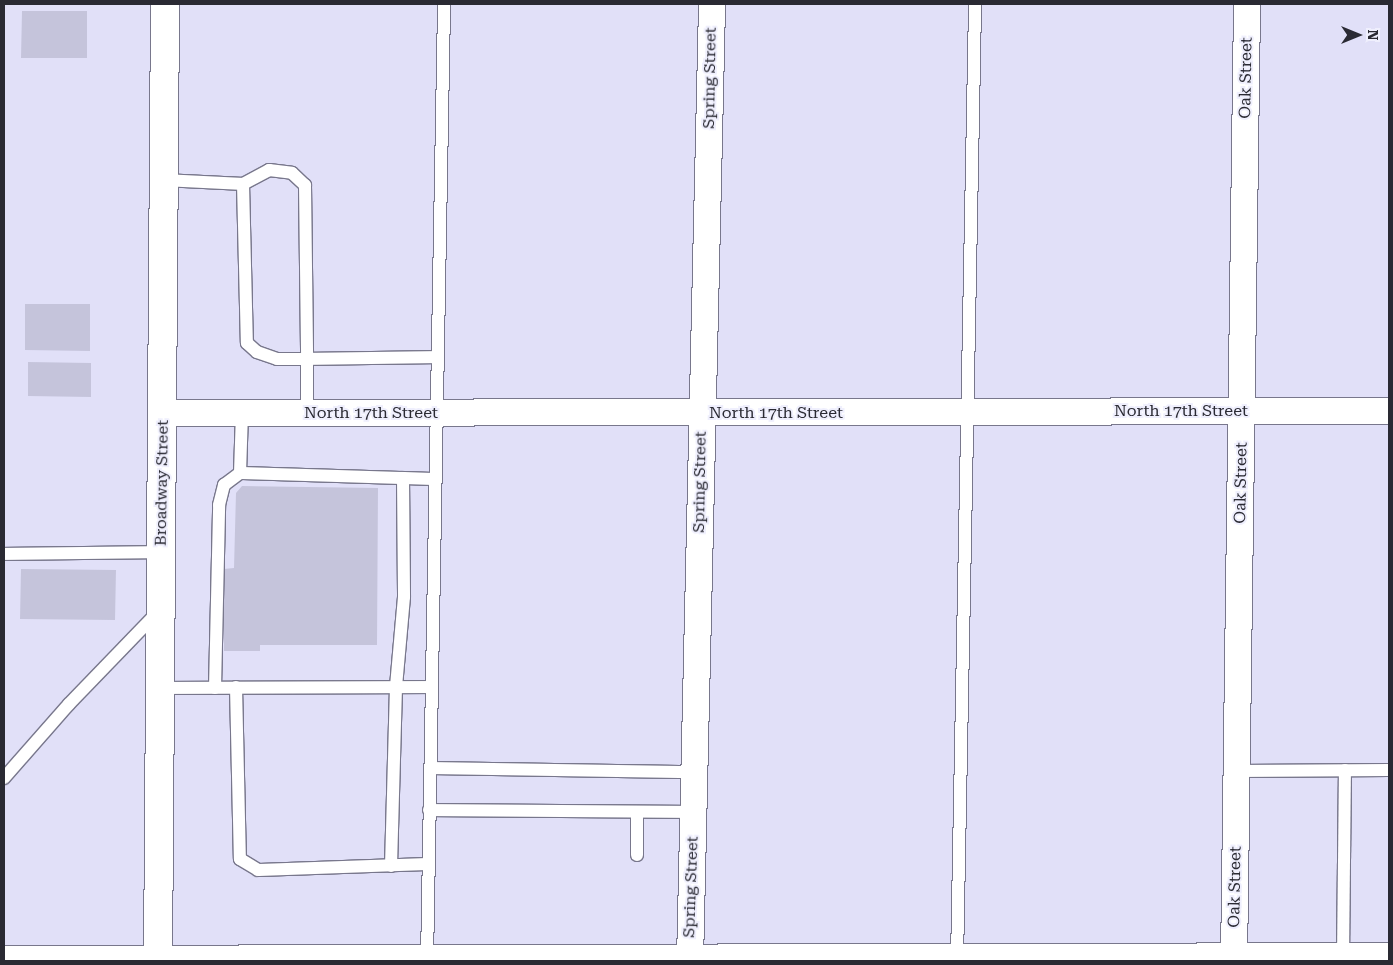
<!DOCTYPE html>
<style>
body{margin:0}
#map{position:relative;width:1393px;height:965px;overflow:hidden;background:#e1e0f8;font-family:"Roboto Serif",serif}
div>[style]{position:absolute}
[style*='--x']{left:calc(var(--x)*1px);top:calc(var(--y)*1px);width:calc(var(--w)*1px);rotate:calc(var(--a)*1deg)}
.building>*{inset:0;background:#c5c4db}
.roads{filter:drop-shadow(1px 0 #78778c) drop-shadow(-1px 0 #78778c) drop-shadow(0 1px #78778c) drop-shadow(0 -1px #78778c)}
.lane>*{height:12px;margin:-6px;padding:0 6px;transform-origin:6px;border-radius:6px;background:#fff}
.street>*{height:26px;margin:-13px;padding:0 13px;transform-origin:13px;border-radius:13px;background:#fff}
.secondary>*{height:28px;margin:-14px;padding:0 14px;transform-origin:14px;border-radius:14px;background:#fff}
.primary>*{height:28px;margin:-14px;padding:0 14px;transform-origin:14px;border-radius:14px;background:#fff}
span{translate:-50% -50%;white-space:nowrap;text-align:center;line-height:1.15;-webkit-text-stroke:4px #efeffd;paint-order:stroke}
.street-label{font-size:16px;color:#2a2a33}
.frame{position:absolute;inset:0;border:5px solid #2a2a33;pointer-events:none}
.north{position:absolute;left:1333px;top:10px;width:50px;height:50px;-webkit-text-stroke:4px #efeffd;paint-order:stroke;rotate:90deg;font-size:14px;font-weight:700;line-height:20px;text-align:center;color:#2a2a33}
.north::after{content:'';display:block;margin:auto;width:18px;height:22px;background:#2a2a33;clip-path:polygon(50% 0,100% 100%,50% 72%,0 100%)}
</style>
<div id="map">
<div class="building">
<div style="clip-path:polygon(22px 11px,87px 11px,87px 58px,21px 58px)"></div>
<div style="clip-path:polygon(25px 304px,90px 304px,90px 351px,25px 350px)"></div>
<div style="clip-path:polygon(28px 362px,91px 363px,91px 397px,28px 396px)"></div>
<div style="clip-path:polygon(242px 486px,378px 488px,377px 645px,260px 645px,260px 651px,224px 651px,224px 569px,234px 568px,236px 493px)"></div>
<div style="clip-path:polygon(21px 569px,116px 570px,115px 620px,20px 619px)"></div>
</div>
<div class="roads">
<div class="lane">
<div style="--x:164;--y:180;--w:79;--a:2.9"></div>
<div style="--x:243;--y:184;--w:159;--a:88.6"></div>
<div style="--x:247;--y:343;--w:13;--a:42"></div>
<div style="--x:257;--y:352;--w:21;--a:19"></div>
<div style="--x:277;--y:359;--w:30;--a:0"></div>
<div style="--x:307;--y:359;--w:54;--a:90"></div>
<div style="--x:243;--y:184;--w:30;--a:-28"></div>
<div style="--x:269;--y:170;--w:23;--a:7"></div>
<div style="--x:292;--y:173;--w:18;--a:43"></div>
<div style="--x:305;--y:185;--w:174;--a:89.3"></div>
<div style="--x:307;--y:359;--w:129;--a:-0.9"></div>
<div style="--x:240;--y:473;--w:60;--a:-88.1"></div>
<div style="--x:403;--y:478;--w:31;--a:2"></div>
<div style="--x:4;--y:554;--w:158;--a:-0.7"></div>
<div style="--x:236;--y:687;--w:172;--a:88.7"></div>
<div style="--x:240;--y:859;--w:21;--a:31"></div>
<div style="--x:258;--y:870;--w:170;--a:-2"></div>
<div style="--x:160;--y:688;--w:271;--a:-0.2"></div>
<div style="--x:215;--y:688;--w:183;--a:-88.7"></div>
<div style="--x:219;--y:505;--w:21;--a:-76"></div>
<div style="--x:224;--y:485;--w:20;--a:-37"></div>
<div style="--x:240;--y:473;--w:163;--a:1.8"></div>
<div style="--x:403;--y:478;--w:119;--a:89.5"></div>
<div style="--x:404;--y:597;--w:90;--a:95.1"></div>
<div style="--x:396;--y:687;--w:179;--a:91.6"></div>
<div style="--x:430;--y:768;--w:265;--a:0.9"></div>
<div style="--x:1237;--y:771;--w:152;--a:-0.4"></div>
<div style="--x:4;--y:778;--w:98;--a:-48.7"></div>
<div style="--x:69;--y:704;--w:127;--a:-46"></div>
<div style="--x:429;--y:810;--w:264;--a:0.4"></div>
<div style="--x:637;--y:812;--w:43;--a:90"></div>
<div style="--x:1343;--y:957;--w:187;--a:-89.4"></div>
<div style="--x:427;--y:961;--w:957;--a:-88.98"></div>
<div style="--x:957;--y:961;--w:957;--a:-88.92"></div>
</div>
<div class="street">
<div style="--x:163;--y:413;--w:1226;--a:-0.09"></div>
<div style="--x:690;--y:961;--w:957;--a:-88.68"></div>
<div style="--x:1234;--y:961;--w:957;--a:-89.22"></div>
</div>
<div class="secondary">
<div style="--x:4;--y:960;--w:1385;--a:-0.12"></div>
</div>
<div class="primary">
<div style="--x:158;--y:961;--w:957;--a:-89.58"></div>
</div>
</div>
<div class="street-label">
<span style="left:710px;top:78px;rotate:-89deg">Spring Street</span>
<span style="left:1246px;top:78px;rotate:-89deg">Oak Street</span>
<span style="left:1181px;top:411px">North 17th Street</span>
<span style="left:371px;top:413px">North 17th Street</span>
<span style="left:776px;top:413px">North 17th Street</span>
<span style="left:700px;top:482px;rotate:-89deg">Spring Street</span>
<span style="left:162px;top:483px;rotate:-89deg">Broadway Street</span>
<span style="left:1241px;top:483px;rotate:-89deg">Oak Street</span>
<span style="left:691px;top:887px;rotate:-88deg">Spring Street</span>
<span style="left:1235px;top:887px;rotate:-89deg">Oak Street</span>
</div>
<div class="frame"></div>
<div class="north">N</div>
</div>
